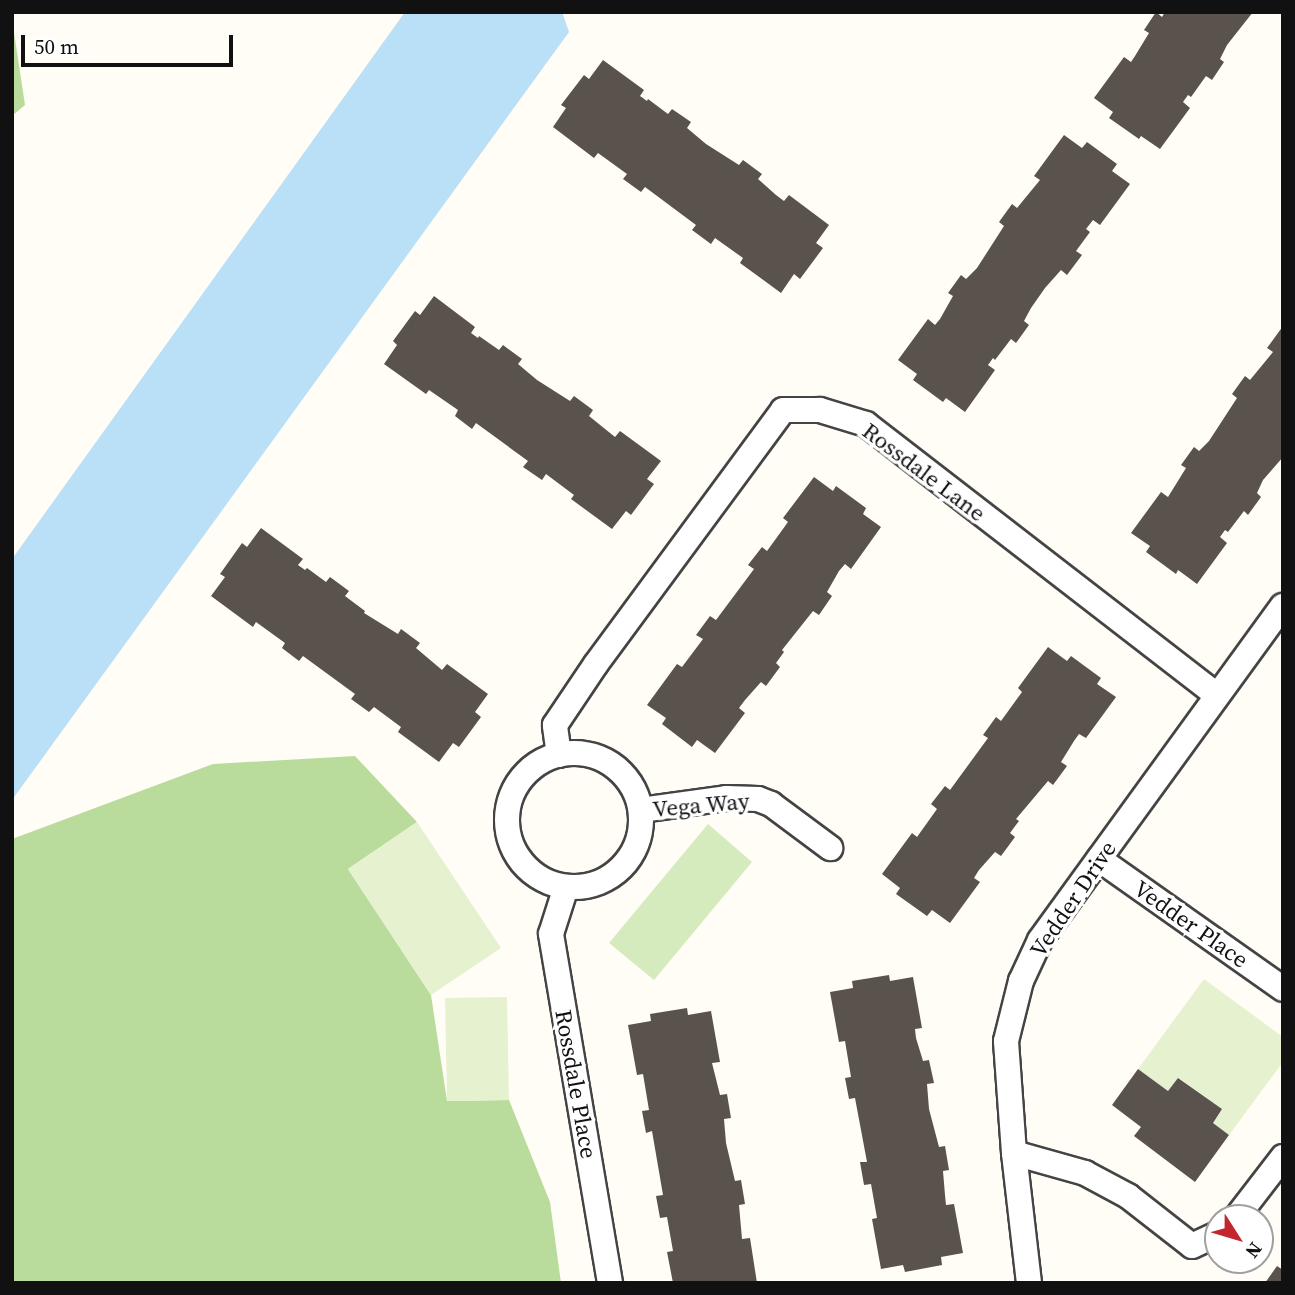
<!DOCTYPE html>
<style>
body{margin:0}
#map{position:relative;width:1295px;height:1295px;overflow:hidden;background:#fffdf5;font-family:"Source Serif 4",serif}
div>[style]{position:absolute}
[style*='--x']{left:calc(var(--x)*1px);top:calc(var(--y)*1px);width:calc(var(--w)*1px);rotate:calc(var(--a)*1deg)}
.green>*{inset:0;background:#d5ebbd}
.forest>*{inset:0;background:#b9dc9c}
.pitch>*{inset:0;background:#e6f2cf}
.water>*{inset:0;background:#b9e0f7}
.building>*{inset:0;background:#5a524d}
.roads{filter:drop-shadow(2px 0 #444) drop-shadow(-2px 0 #444) drop-shadow(0 2px #444) drop-shadow(0 -2px #444)}
.street>*{height:24px;margin:-12px;padding:0 12px;transform-origin:12px;border-radius:12px;background:#fff}
.street>.ring{margin:-12px;padding:0;box-sizing:content-box;background:none;border:24px solid #fff;border-radius:50%}
span{translate:-50% -50%;white-space:nowrap;text-align:center;line-height:1.15;-webkit-text-stroke:7px #fff;paint-order:stroke}
.street-label{font-size:23px;color:#111}
.frame{position:absolute;inset:0;border:14px solid #111;pointer-events:none}
.north{position:absolute;left:1204px;top:1204px;width:70px;height:70px;box-sizing:border-box;background:#fff;border:2px solid #a0a0a0;border-radius:50%;rotate:127deg;font-size:19px;font-weight:700;line-height:28px;text-align:center;color:#111}
.north::after{content:'';display:block;margin:auto;width:24px;height:32px;background:#c4262e;clip-path:polygon(50% 0,100% 100%,50% 72%,0 100%)}
.scale{position:absolute;left:21px;top:35px;width:212px;height:32px;box-sizing:border-box;border:4px solid #111;border-top:0;padding-left:9px;font-size:21px;line-height:24px;white-space:nowrap;color:#111;-webkit-text-stroke:5px #fff;paint-order:stroke}
</style>
<div id="map">
<div class="green">
<div style="clip-path:polygon(708px 824px,752px 862px,654px 980px,609px 943px)"></div>
</div>
<div class="forest">
<div style="clip-path:polygon(12px 19px,25px 105px,12px 116px)"></div>
<div style="clip-path:polygon(355px 756px,417px 822px,348px 869px,431px 995px,447px 1101px,509px 1100px,550px 1202px,561px 1283px,12px 1283px,12px 839px,213px 764px)"></div>
</div>
<div class="pitch">
<div style="clip-path:polygon(417px 822px,501px 948px,431px 995px,348px 869px)"></div>
<div style="clip-path:polygon(1204px 979px,1283px 1037px,1283px 1062px,1229px 1135px,1213px 1123px,1222px 1109px,1179px 1078px,1168px 1091px,1138px 1069px)"></div>
<div style="clip-path:polygon(507px 997px,509px 1100px,447px 1101px,445px 998px)"></div>
</div>
<div class="water">
<div style="clip-path:polygon(405px 12px,562px 12px,569px 32px,12px 800px,12px 559px)"></div>
</div>
<div class="building">
<div style="clip-path:polygon(1156px 12px,1162px 17px,1165px 12px,1253px 12px,1227px 45px,1220px 59px,1224px 62px,1212px 80px,1206px 76px,1191px 97px,1188px 95px,1183px 102px,1190px 108px,1160px 149px,1141px 136px,1139px 139px,1109px 118px,1113px 112px,1094px 98px,1124px 57px,1131px 62px,1135px 56px,1149px 33px,1144px 30px)"></div>
<div style="clip-path:polygon(603px 60px,644px 90px,640px 96px,647px 101px,648px 99px,668px 114px,672px 109px,691px 122px,687px 128px,706px 144px,739px 165px,743px 160px,762px 174px,758px 179px,776px 195px,784px 201px,789px 195px,829px 225px,816px 243px,823px 248px,800px 279px,794px 274px,781px 293px,740px 263px,743px 258px,715px 238px,711px 244px,692px 230px,696px 225px,645px 187px,641px 192px,623px 179px,627px 174px,598px 153px,594px 158px,553px 127px,566px 108px,561px 105px,584px 75px,589px 79px)"></div>
<div style="clip-path:polygon(1064px 135px,1082px 148px,1087px 142px,1117px 164px,1112px 171px,1130px 184px,1100px 225px,1093px 220px,1086px 229px,1090px 232px,1076px 251px,1082px 255px,1067px 275px,1061px 270px,1045px 288px,1031px 308px,1024px 321px,1029px 325px,1016px 343px,1011px 339px,995px 360px,993px 358px,988px 365px,995px 370px,965px 412px,946px 398px,943px 402px,913px 380px,917px 374px,898px 360px,928px 319px,935px 325px,940px 319px,953px 296px,948px 293px,961px 275px,966px 279px,977px 268px,1004px 226px,999px 222px,1012px 204px,1017px 208px,1040px 180px,1034px 176px)"></div>
<div style="clip-path:polygon(434px 296px,475px 327px,471px 333px,478px 338px,479px 336px,499px 350px,503px 345px,522px 359px,518px 364px,537px 380px,570px 401px,574px 396px,593px 410px,589px 416px,615px 437px,620px 431px,661px 461px,647px 479px,654px 484px,631px 515px,626px 511px,612px 529px,571px 499px,574px 495px,546px 474px,542px 480px,523px 467px,528px 461px,476px 423px,472px 429px,455px 416px,458px 410px,429px 390px,426px 394px,384px 364px,397px 345px,393px 341px,415px 311px,420px 315px)"></div>
<div style="clip-path:polygon(1283px 326px,1283px 457px,1263px 480px,1257px 493px,1261px 497px,1248px 515px,1244px 511px,1228px 532px,1225px 530px,1220px 537px,1227px 543px,1197px 584px,1178px 570px,1176px 574px,1146px 552px,1150px 546px,1131px 533px,1161px 492px,1168px 497px,1186px 468px,1181px 465px,1194px 447px,1199px 451px,1209px 441px,1237px 398px,1232px 394px,1245px 376px,1250px 380px,1273px 352px,1267px 348px)"></div>
<div style="clip-path:polygon(814px 477px,833px 491px,836px 486px,866px 508px,863px 514px,881px 527px,851px 569px,845px 564px,839px 571px,827px 592px,832px 596px,819px 615px,813px 611px,782px 650px,784px 652px,776px 663px,780px 667px,766px 686px,761px 682px,745px 700px,739px 708px,745px 713px,715px 753px,697px 740px,692px 747px,662px 724px,666px 718px,647px 705px,677px 664px,682px 667px,703px 639px,696px 635px,710px 616px,716px 620px,754px 569px,748px 565px,762px 547px,767px 551px,788px 522px,783px 518px)"></div>
<div style="clip-path:polygon(261px 528px,303px 559px,298px 565px,305px 570px,307px 568px,326px 582px,330px 577px,349px 591px,345px 596px,365px 611px,364px 613px,398px 634px,401px 629px,420px 643px,416px 648px,442px 670px,447px 664px,488px 694px,475px 712px,481px 717px,459px 747px,453px 743px,439px 762px,398px 732px,401px 727px,374px 707px,369px 712px,351px 699px,355px 694px,303px 656px,299px 661px,282px 648px,285px 643px,256px 622px,253px 627px,211px 596px,225px 577px,220px 574px,242px 543px,247px 547px)"></div>
<div style="clip-path:polygon(1048px 647px,1067px 661px,1071px 656px,1101px 678px,1097px 684px,1116px 697px,1086px 738px,1079px 734px,1074px 741px,1061px 762px,1067px 766px,1053px 785px,1048px 781px,1016px 819px,1019px 821px,1010px 833px,1015px 837px,1001px 856px,995px 852px,979px 870px,974px 878px,980px 882px,950px 923px,932px 910px,927px 916px,896px 894px,900px 888px,882px 874px,912px 833px,917px 837px,937px 809px,931px 804px,945px 786px,950px 790px,988px 738px,983px 735px,996px 717px,1001px 721px,1022px 692px,1018px 688px)"></div>
<div style="clip-path:polygon(889px 975px,890px 981px,913px 977px,922px 1028px,915px 1029px,916px 1038px,923px 1061px,929px 1060px,934px 1083px,927px 1084px,929px 1109px,939px 1147px,945px 1146px,949px 1170px,943px 1171px,945px 1195px,946px 1205px,954px 1204px,963px 1253px,941px 1257px,942px 1265px,905px 1272px,903px 1265px,881px 1269px,872px 1219px,877px 1218px,871px 1184px,864px 1185px,860px 1162px,867px 1162px,855px 1098px,849px 1099px,845px 1078px,851px 1077px,845px 1041px,839px 1042px,830px 992px,853px 988px,852px 981px)"></div>
<div style="clip-path:polygon(687px 1008px,688px 1015px,711px 1011px,720px 1062px,712px 1063px,720px 1095px,727px 1094px,731px 1118px,724px 1119px,726px 1143px,735px 1181px,741px 1180px,745px 1204px,739px 1205px,742px 1239px,750px 1238px,757px 1283px,673px 1283px,667px 1252px,673px 1251px,667px 1217px,660px 1218px,656px 1196px,663px 1195px,652px 1131px,646px 1133px,642px 1111px,649px 1110px,643px 1074px,637px 1075px,628px 1025px,651px 1021px,650px 1014px)"></div>
<div style="clip-path:polygon(1138px 1069px,1168px 1091px,1178px 1078px,1222px 1109px,1213px 1123px,1229px 1135px,1195px 1182px,1134px 1136px,1141px 1127px,1112px 1105px)"></div>
<div style="clip-path:polygon(1277px 1266px,1283px 1270px,1283px 1283px,1265px 1283px)"></div>
</div>
<div class="roads">
<div class="street">
<div class="ring" style="left:507px;top:753px;width:110px;height:110px"></div>
<div style="--x:559;--y:755;--w:30;--a:-98"></div>
<div style="--x:555;--y:725;--w:73;--a:-56.1"></div>
<div style="--x:596;--y:664;--w:315;--a:-53.6"></div>
<div style="--x:783;--y:410;--w:37;--a:0"></div>
<div style="--x:820;--y:410;--w:48;--a:16.9"></div>
<div style="--x:866;--y:424;--w:443;--a:37.7"></div>
<div style="--x:641;--y:810;--w:86;--a:-8"></div>
<div style="--x:726;--y:798;--w:32;--a:2"></div>
<div style="--x:758;--y:799;--w:14;--a:21"></div>
<div style="--x:771;--y:804;--w:74;--a:36.7"></div>
<div style="--x:1099;--y:859;--w:225;--a:35.2"></div>
<div style="--x:566;--y:887;--w:49;--a:107.7"></div>
<div style="--x:551;--y:934;--w:354;--a:80.4"></div>
<div style="--x:1014;--y:1153;--w:74;--a:15.7"></div>
<div style="--x:1085;--y:1173;--w:49;--a:28.1"></div>
<div style="--x:1128;--y:1196;--w:81;--a:38"></div>
<div style="--x:1192;--y:1246;--w:29;--a:-25"></div>
<div style="--x:1236;--y:1218;--w:77;--a:-52.4"></div>
<div style="--x:1029;--y:1283;--w:131;--a:-96.6"></div>
<div style="--x:1014;--y:1153;--w:112;--a:-94.1"></div>
<div style="--x:1006;--y:1041;--w:62;--a:-76"></div>
<div style="--x:1021;--y:981;--w:45;--a:-65.1"></div>
<div style="--x:1040;--y:940;--w:413;--a:-54"></div>
</div>
</div>
<div class="street-label">
<span style="left:924px;top:472px;rotate:37deg">Rossdale Lane</span>
<span style="left:701px;top:805px;rotate:-5deg">Vega Way</span>
<span style="left:1073px;top:899px;rotate:-56deg">Vedder Drive</span>
<span style="left:1191px;top:924px;rotate:35deg">Vedder Place</span>
<span style="left:576px;top:1084px;rotate:80deg">Rossdale Place</span>
</div>
<div class="frame"></div>
<div class="north">N</div>
<div class="scale">50 m</div>
</div>
